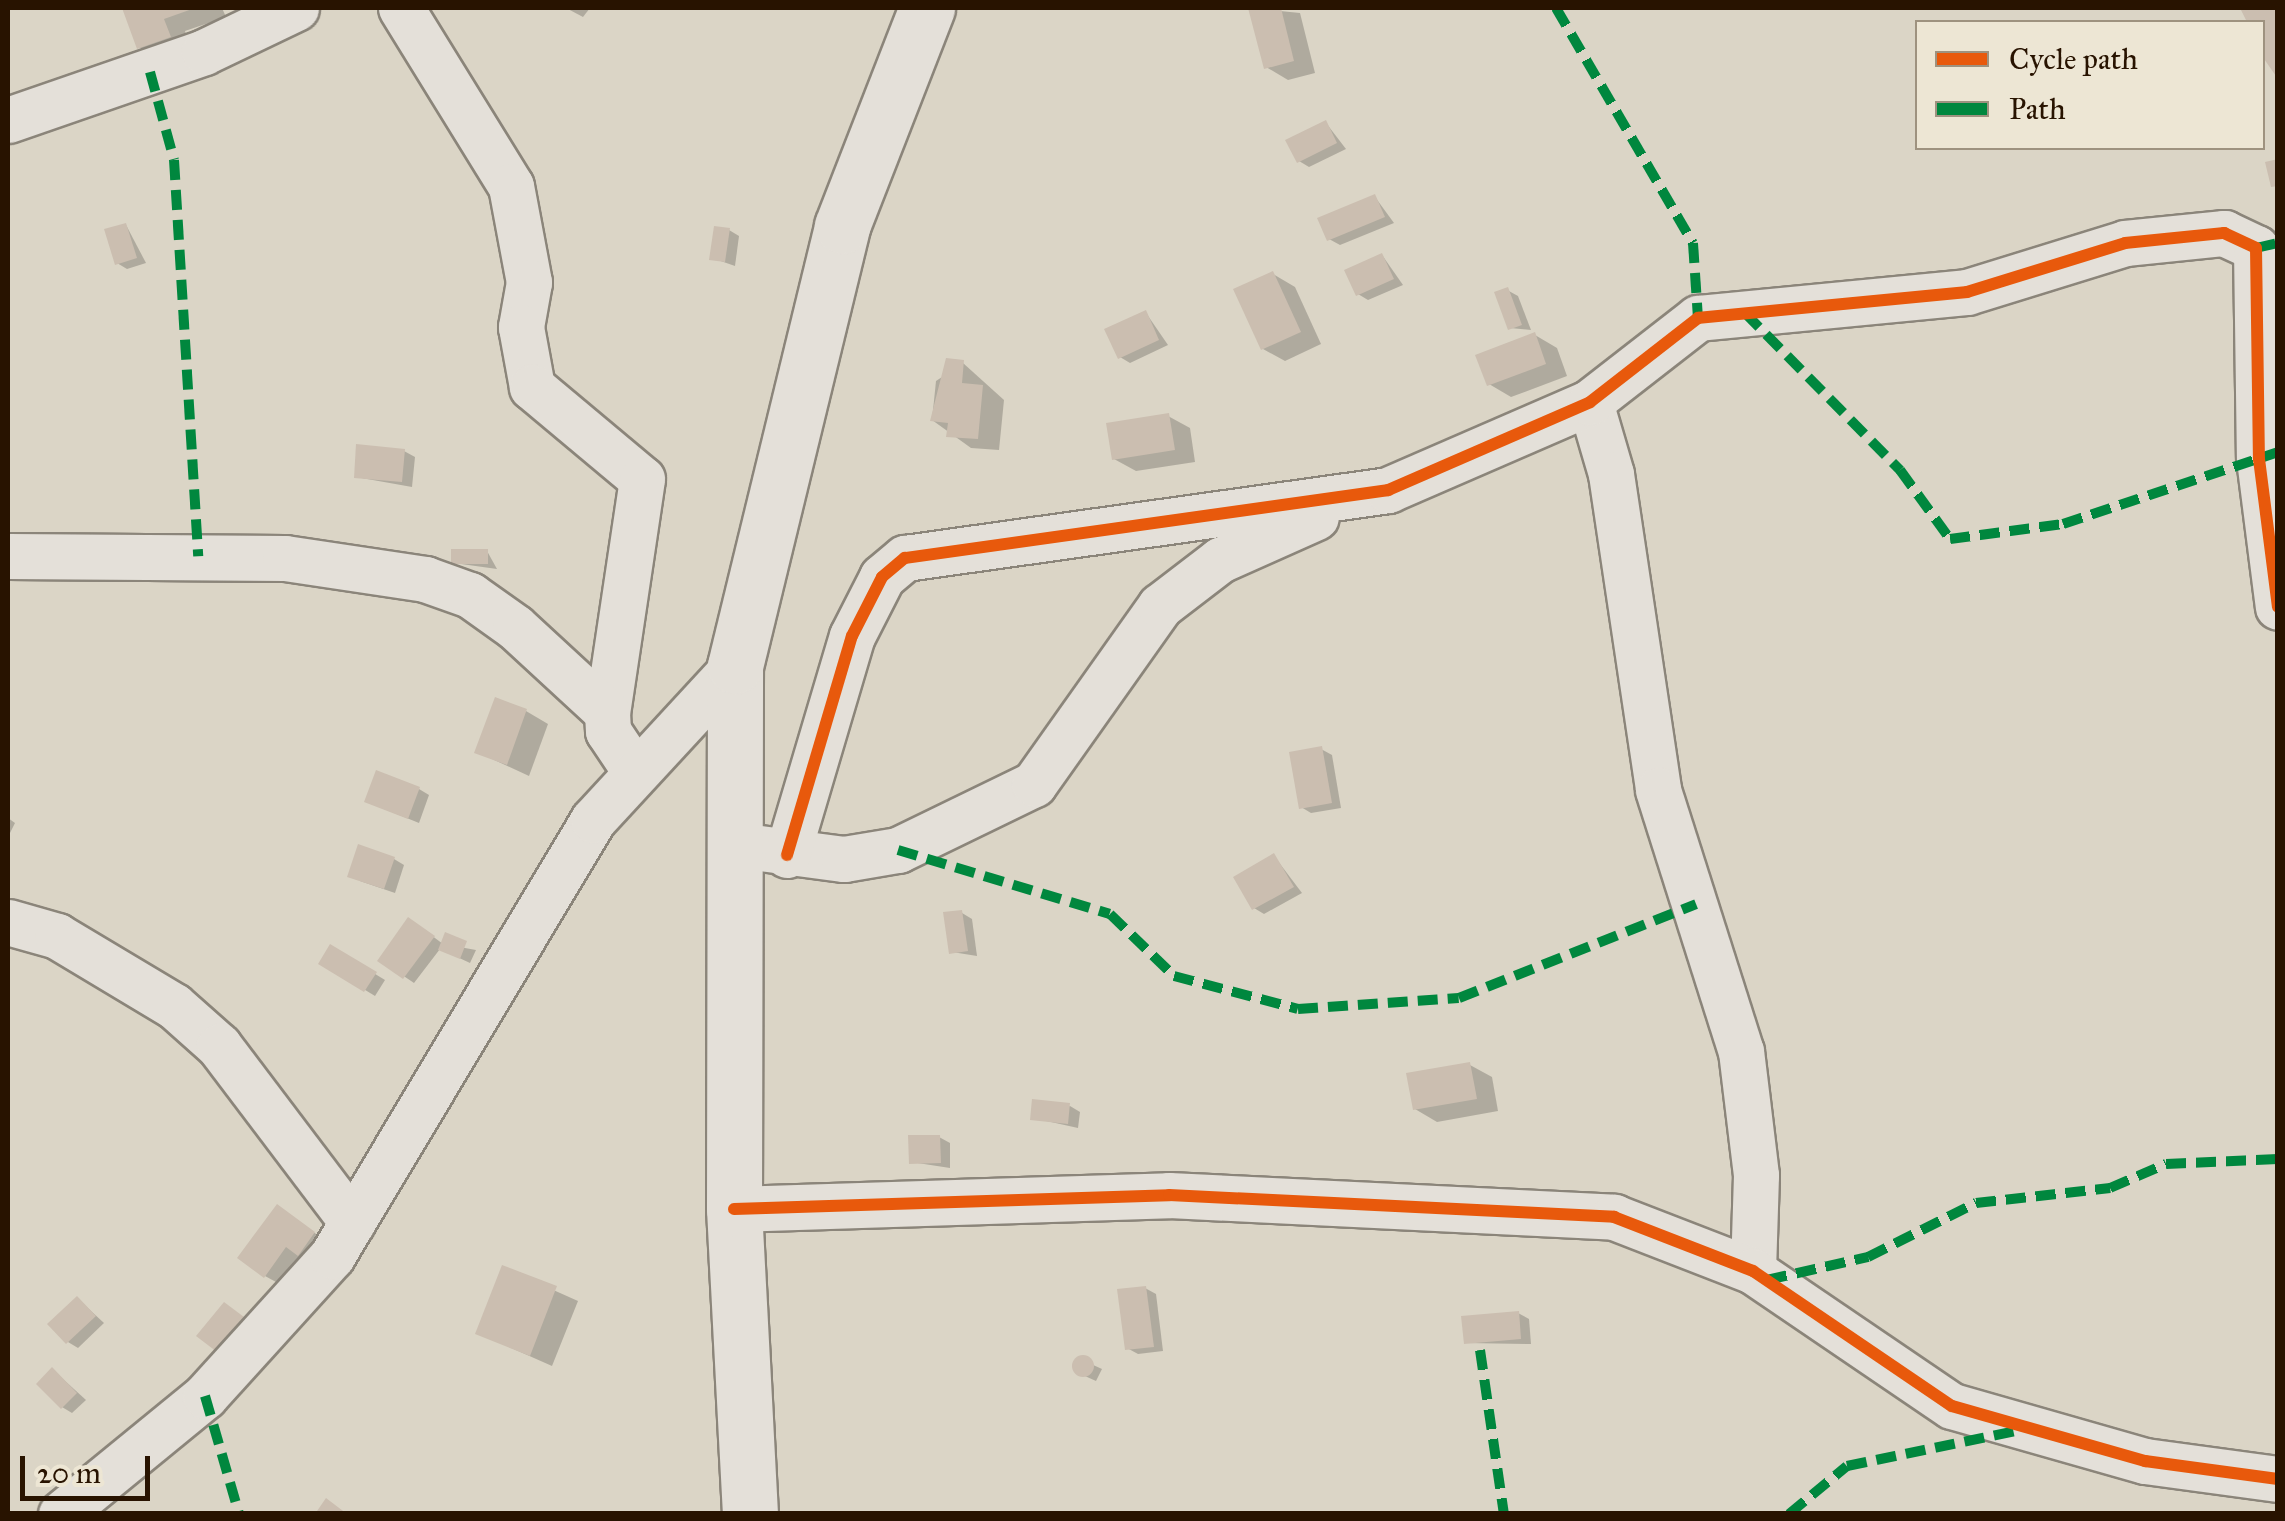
<!DOCTYPE html>
<style>
body{margin:0}
#map{position:relative;width:2285px;height:1521px;overflow:hidden;background:#dbd5c6;font-family:"IM FELL Great Primer",serif}
div>[style]{position:absolute}
[style*='--x']{left:calc(var(--x)*1px);top:calc(var(--y)*1px);width:calc(var(--w)*1px);rotate:calc(var(--a)*1deg)}
.shadow>*{inset:0;background:#0003}
.building>*{inset:0;background:#cbbeb0}
.round{border-radius:50%}
.roads{filter:drop-shadow(2px 0 #8b857a) drop-shadow(-2px 0 #8b857a) drop-shadow(0 2px #8b857a) drop-shadow(0 -2px #8b857a)}
.minor>*{height:45px;margin:-22.5px;padding:0 22.5px;transform-origin:22.5px;border-radius:22.5px;background:#e4e0d9}
.secondary>*{height:55px;margin:-27.5px;padding:0 27.5px;transform-origin:27.5px;border-radius:27.5px;background:#e4e0d9}
.quiet>*{height:10px;margin-top:-5px;transform-origin:0;background:repeating-linear-gradient(90deg,#00873e 0 20px,transparent 0 30px)}
.cycleway>*{height:12px;margin:-6px;padding:0 6px;transform-origin:6px;border-radius:6px;background:#e8590c}
span{translate:-50% -50%;white-space:nowrap;text-align:center;line-height:1.15;-webkit-text-stroke:10px #ede6d4;paint-order:stroke}
.frame{position:absolute;inset:0;border:10px solid #281300;pointer-events:none}
.legend{position:absolute;left:1915px;top:20px;width:350px;height:130px;box-sizing:border-box;background:#ede6d4;border:2px solid #9e927f;margin:0;padding:12px 18px;list-style:none;font-size:30px;color:#281300}
.legend li{display:flex;align-items:center;gap:20px;height:50px}
.legend b{width:50px;border:2px solid #9e927f}
.scale{position:absolute;left:20px;top:1456px;width:130px;height:45px;box-sizing:border-box;border:5px solid #281300;border-top:0;padding-left:12px;font-size:30px;line-height:35px;white-space:nowrap;color:#281300;-webkit-text-stroke:8px #ede6d4;paint-order:stroke}
</style>
<div id="map">
<div class="shadow">
<div style="clip-path:polygon(125px 8px,222px 8px,226px 17px,185px 31px,191px 49px,161px 60px,139px 47px)"></div>
<div style="clip-path:polygon(566px 8px,590px 8px,583px 17px)"></div>
<div style="clip-path:polygon(1251px 8px,1300px 13px,1315px 73px,1288px 80px,1266px 67px)"></div>
<div style="clip-path:polygon(1326px 123px,1346px 149px,1309px 167px,1299px 161px)"></div>
<div style="clip-path:polygon(1375px 197px,1394px 223px,1340px 245px,1329px 239px)"></div>
<div style="clip-path:polygon(126px 225px,146px 263px,127px 269px,117px 263px)"></div>
<div style="clip-path:polygon(729px 230px,739px 236px,735px 266px,712px 258px)"></div>
<div style="clip-path:polygon(1382px 255px,1403px 285px,1368px 300px,1358px 294px)"></div>
<div style="clip-path:polygon(1273px 274px,1295px 287px,1321px 344px,1285px 361px,1263px 349px)"></div>
<div style="clip-path:polygon(1507px 290px,1518px 296px,1531px 330px,1510px 328px)"></div>
<div style="clip-path:polygon(1146px 313px,1168px 345px,1130px 363px,1120px 357px)"></div>
<div style="clip-path:polygon(1535px 335px,1557px 348px,1567px 376px,1511px 397px,1489px 384px)"></div>
<div style="clip-path:polygon(963px 363px,1004px 400px,999px 450px,971px 448px,932px 420px,936px 381px)"></div>
<div style="clip-path:polygon(1168px 416px,1190px 428px,1195px 462px,1136px 471px,1114px 459px)"></div>
<div style="clip-path:polygon(404px 451px,415px 457px,412px 487px,356px 477px)"></div>
<div style="clip-path:polygon(487px 551px,497px 569px,454px 563px)"></div>
<div style="clip-path:polygon(526px 711px,548px 724px,529px 776px,477px 752px)"></div>
<div style="clip-path:polygon(1321px 749px,1332px 755px,1341px 808px,1311px 813px,1301px 807px)"></div>
<div style="clip-path:polygon(419px 789px,429px 795px,419px 823px,377px 806px)"></div>
<div style="clip-path:polygon(8px 818px,15px 823px,8px 837px)"></div>
<div style="clip-path:polygon(1274px 856px,1302px 893px,1264px 914px,1254px 908px)"></div>
<div style="clip-path:polygon(394px 859px,404px 865px,395px 893px,360px 881px)"></div>
<div style="clip-path:polygon(962px 913px,972px 919px,977px 956px,952px 952px)"></div>
<div style="clip-path:polygon(419px 926px,443px 944px,476px 950px,470px 963px,440px 949px,414px 983px,380px 960px)"></div>
<div style="clip-path:polygon(331px 947px,385px 980px,375px 996px,321px 963px)"></div>
<div style="clip-path:polygon(1470px 1065px,1492px 1077px,1498px 1111px,1437px 1122px,1415px 1109px)"></div>
<div style="clip-path:polygon(1070px 1106px,1080px 1112px,1078px 1128px,1033px 1118px)"></div>
<div style="clip-path:polygon(939px 1137px,950px 1143px,950px 1168px,911px 1162px)"></div>
<div style="clip-path:polygon(277px 1207px,335px 1247px,287px 1288px,265px 1276px)"></div>
<div style="clip-path:polygon(504px 1268px,578px 1301px,552px 1366px,478px 1333px)"></div>
<div style="clip-path:polygon(1145px 1288px,1156px 1294px,1163px 1351px,1138px 1354px,1127px 1348px)"></div>
<div style="clip-path:polygon(78px 1299px,104px 1323px,78px 1348px,68px 1342px)"></div>
<div style="clip-path:polygon(1518px 1313px,1529px 1319px,1531px 1344px,1466px 1343px)"></div>
<div style="clip-path:polygon(1080px 1359px,1102px 1369px,1096px 1381px,1076px 1372px)"></div>
<div style="clip-path:polygon(53px 1370px,86px 1400px,72px 1413px,62px 1407px)"></div>
</div>
<div class="building">
<div style="clip-path:polygon(122px 8px,195px 8px,164px 19px,171px 37px,137px 49px)"></div>
<div style="clip-path:polygon(1248px 8px,1281px 8px,1294px 61px,1264px 69px)"></div>
<div style="clip-path:polygon(2240px 8px,2278px 8px,2278px 79px,2262px 56px,2262px 22px,2247px 22px)"></div>
<div style="clip-path:polygon(1326px 120px,1337px 143px,1297px 163px,1285px 140px)"></div>
<div style="clip-path:polygon(2278px 159px,2278px 186px,2271px 187px,2265px 162px)"></div>
<div style="clip-path:polygon(1375px 194px,1385px 217px,1327px 241px,1317px 218px)"></div>
<div style="clip-path:polygon(126px 223px,137px 258px,115px 265px,104px 229px)"></div>
<div style="clip-path:polygon(714px 226px,730px 228px,725px 262px,709px 260px)"></div>
<div style="clip-path:polygon(1382px 253px,1394px 279px,1356px 296px,1344px 270px)"></div>
<div style="clip-path:polygon(1273px 271px,1301px 332px,1261px 350px,1233px 289px)"></div>
<div style="clip-path:polygon(1508px 287px,1522px 325px,1508px 330px,1494px 292px)"></div>
<div style="clip-path:polygon(1146px 310px,1159px 340px,1118px 359px,1104px 329px)"></div>
<div style="clip-path:polygon(1535px 332px,1546px 364px,1487px 386px,1475px 355px)"></div>
<div style="clip-path:polygon(946px 358px,964px 360px,962px 383px,983px 385px,978px 439px,946px 437px,948px 423px,930px 421px)"></div>
<div style="clip-path:polygon(1169px 413px,1175px 450px,1112px 460px,1106px 423px)"></div>
<div style="clip-path:polygon(356px 444px,405px 449px,402px 482px,354px 478px)"></div>
<div style="clip-path:polygon(451px 549px,488px 549px,488px 564px,451px 564px)"></div>
<div style="clip-path:polygon(495px 697px,527px 709px,507px 765px,474px 753px)"></div>
<div style="clip-path:polygon(1322px 746px,1332px 803px,1299px 809px,1289px 752px)"></div>
<div style="clip-path:polygon(376px 770px,420px 787px,408px 819px,364px 802px)"></div>
<div style="clip-path:polygon(358px 844px,395px 857px,384px 889px,347px 877px)"></div>
<div style="clip-path:polygon(1274px 853px,1294px 887px,1252px 910px,1233px 877px)"></div>
<div style="clip-path:polygon(962px 910px,968px 951px,949px 954px,943px 912px)"></div>
<div style="clip-path:polygon(408px 917px,435px 936px,403px 979px,377px 961px)"></div>
<div style="clip-path:polygon(445px 932px,467px 941px,460px 959px,438px 950px)"></div>
<div style="clip-path:polygon(330px 944px,377px 972px,364px 992px,318px 964px)"></div>
<div style="clip-path:polygon(1470px 1062px,1477px 1099px,1413px 1110px,1406px 1073px)"></div>
<div style="clip-path:polygon(1032px 1099px,1070px 1103px,1068px 1124px,1030px 1120px)"></div>
<div style="clip-path:polygon(908px 1135px,940px 1135px,941px 1163px,909px 1164px)"></div>
<div style="clip-path:polygon(277px 1204px,315px 1232px,298px 1256px,286px 1247px,264px 1278px,237px 1258px)"></div>
<div style="clip-path:polygon(502px 1265px,557px 1286px,530px 1356px,475px 1334px)"></div>
<div style="clip-path:polygon(1146px 1286px,1154px 1347px,1125px 1350px,1117px 1289px)"></div>
<div style="clip-path:polygon(77px 1296px,96px 1316px,66px 1344px,47px 1324px)"></div>
<div style="clip-path:polygon(224px 1302px,244px 1317px,217px 1352px,196px 1336px)"></div>
<div style="clip-path:polygon(1519px 1311px,1521px 1339px,1464px 1344px,1461px 1316px)"></div>
<div class="round" style="left:1072px;top:1355px;width:22px;height:22px"></div>
<div style="clip-path:polygon(52px 1367px,77px 1393px,61px 1409px,36px 1384px)"></div>
<div style="clip-path:polygon(326px 1498px,347px 1514px,315px 1514px)"></div>
</div>
<div class="roads">
<div class="minor">
<div style="--x:401;--y:8;--w:209;--a:58.3"></div>
<div style="--x:511;--y:186;--w:98;--a:79.4"></div>
<div style="--x:529;--y:282;--w:46;--a:100.1"></div>
<div style="--x:521;--y:327;--w:61;--a:79.6"></div>
<div style="--x:532;--y:387;--w:143;--a:39.9"></div>
<div style="--x:642;--y:479;--w:236;--a:98.5"></div>
<div style="--x:607;--y:712;--w:19;--a:87"></div>
<div style="--x:608;--y:731;--w:47;--a:56.3"></div>
<div style="--x:8;--y:120;--w:207;--a:-19.1"></div>
<div style="--x:204;--y:52;--w:102;--a:-25.6"></div>
<div style="--x:1590;--y:402;--w:75;--a:73.7"></div>
<div style="--x:1611;--y:474;--w:319;--a:81.5"></div>
<div style="--x:1658;--y:790;--w:274;--a:72.4"></div>
<div style="--x:1741;--y:1051;--w:125;--a:83.1"></div>
<div style="--x:1756;--y:1175;--w:96;--a:91.8"></div>
<div style="--x:8;--y:556;--w:277;--a:0.4"></div>
<div style="--x:285;--y:558;--w:142;--a:8.5"></div>
<div style="--x:425;--y:579;--w:48;--a:19.6"></div>
<div style="--x:470;--y:595;--w:55;--a:35.4"></div>
<div style="--x:515;--y:627;--w:125;--a:42.7"></div>
<div style="--x:760;--y:848;--w:85;--a:7.5"></div>
<div style="--x:844;--y:859;--w:55;--a:-9.5"></div>
<div style="--x:898;--y:850;--w:151;--a:-25.9"></div>
<div style="--x:1034;--y:784;--w:218;--a:-54.7"></div>
<div style="--x:1160;--y:606;--w:76;--a:-37.5"></div>
<div style="--x:1220;--y:560;--w:105;--a:-24.1"></div>
<div style="--x:787;--y:855;--w:228;--a:-73.5"></div>
<div style="--x:852;--y:636;--w:66;--a:-63"></div>
<div style="--x:882;--y:577;--w:30;--a:-40"></div>
<div style="--x:905;--y:558;--w:488;--a:-8"></div>
<div style="--x:1388;--y:490;--w:220;--a:-23.5"></div>
<div style="--x:1590;--y:402;--w:137;--a:-37.9"></div>
<div style="--x:1698;--y:318;--w:270;--a:-5.5"></div>
<div style="--x:1967;--y:292;--w:165;--a:-17.2"></div>
<div style="--x:2125;--y:243;--w:100;--a:-5.8"></div>
<div style="--x:2224;--y:233;--w:35;--a:25"></div>
<div style="--x:2256;--y:248;--w:211;--a:89.2"></div>
<div style="--x:2259;--y:459;--w:149;--a:82.7"></div>
<div style="--x:8;--y:922;--w:51;--a:15.9"></div>
<div style="--x:57;--y:936;--w:136;--a:30.9"></div>
<div style="--x:174;--y:1006;--w:60;--a:41.6"></div>
<div style="--x:219;--y:1046;--w:221;--a:52.9"></div>
<div style="--x:734;--y:1209;--w:435;--a:-1.8"></div>
<div style="--x:1169;--y:1195;--w:446;--a:2.8"></div>
<div style="--x:1614;--y:1217;--w:149;--a:21.2"></div>
<div style="--x:1753;--y:1271;--w:240;--a:34.2"></div>
<div style="--x:1952;--y:1406;--w:201;--a:15.9"></div>
<div style="--x:2145;--y:1461;--w:134;--a:7.7"></div>
<div style="--x:61;--y:1514;--w:186;--a:-39.3"></div>
<div style="--x:205;--y:1396;--w:189;--a:-47.8"></div>
<div style="--x:332;--y:1256;--w:508;--a:-59.09"></div>
<div style="--x:593;--y:820;--w:209;--a:-47.3"></div>
</div>
<div class="secondary">
<div style="--x:750;--y:1514;--w:305;--a:-93"></div>
<div style="--x:734;--y:1209;--w:543;--a:-89.89"></div>
<div style="--x:735;--y:666;--w:453;--a:-76.3"></div>
<div style="--x:842;--y:226;--w:234;--a:-68.7"></div>
</div>
</div>
<div class="quiet">
<div style="--x:1556;--y:8;--w:272;--a:59.8"></div>
<div style="--x:1693;--y:243;--w:75;--a:86.2"></div>
<div style="--x:150;--y:72;--w:91;--a:74.7"></div>
<div style="--x:174;--y:160;--w:397;--a:86.5"></div>
<div style="--x:2256;--y:248;--w:23;--a:-13"></div>
<div style="--x:1745;--y:313;--w:221;--a:45.4"></div>
<div style="--x:1900;--y:470;--w:85;--a:54.1"></div>
<div style="--x:1950;--y:539;--w:114;--a:-7.6"></div>
<div style="--x:2063;--y:524;--w:227;--a:-18.5"></div>
<div style="--x:898;--y:850;--w:221;--a:16.8"></div>
<div style="--x:1110;--y:914;--w:89;--a:44.1"></div>
<div style="--x:1174;--y:976;--w:128;--a:14.9"></div>
<div style="--x:1298;--y:1009;--w:161;--a:-3.9"></div>
<div style="--x:1459;--y:998;--w:255;--a:-21.6"></div>
<div style="--x:1767;--y:1280;--w:104;--a:-12.8"></div>
<div style="--x:1868;--y:1257;--w:121;--a:-26.6"></div>
<div style="--x:1976;--y:1203;--w:135;--a:-6.4"></div>
<div style="--x:2110;--y:1188;--w:61;--a:-23.2"></div>
<div style="--x:2166;--y:1164;--w:112;--a:-2.6"></div>
<div style="--x:1480;--y:1350;--w:166;--a:81.7"></div>
<div style="--x:205;--y:1396;--w:123;--a:73.9"></div>
<div style="--x:1789;--y:1514;--w:75;--a:-39.6"></div>
<div style="--x:1847;--y:1466;--w:173;--a:-11.7"></div>
</div>
<div class="cycleway">
<div style="--x:787;--y:855;--w:228;--a:-73.5"></div>
<div style="--x:852;--y:636;--w:66;--a:-63"></div>
<div style="--x:882;--y:577;--w:30;--a:-40"></div>
<div style="--x:905;--y:558;--w:488;--a:-8"></div>
<div style="--x:1388;--y:490;--w:220;--a:-23.5"></div>
<div style="--x:1590;--y:402;--w:137;--a:-37.9"></div>
<div style="--x:1698;--y:318;--w:270;--a:-5.5"></div>
<div style="--x:1967;--y:292;--w:165;--a:-17.2"></div>
<div style="--x:2125;--y:243;--w:100;--a:-5.8"></div>
<div style="--x:2224;--y:233;--w:35;--a:25"></div>
<div style="--x:2256;--y:248;--w:211;--a:89.2"></div>
<div style="--x:2259;--y:459;--w:149;--a:82.7"></div>
<div style="--x:734;--y:1209;--w:435;--a:-1.8"></div>
<div style="--x:1169;--y:1195;--w:446;--a:2.8"></div>
<div style="--x:1614;--y:1217;--w:149;--a:21.2"></div>
<div style="--x:1753;--y:1271;--w:240;--a:34.2"></div>
<div style="--x:1952;--y:1406;--w:201;--a:15.9"></div>
<div style="--x:2145;--y:1461;--w:134;--a:7.7"></div>
</div>
<div class="frame"></div>
<ul class="legend">
<li><b style="height:12px;background:#e8590c"></b>Cycle path</li>
<li><b style="height:12px;background:#00873e"></b>Path</li>
</ul>
<div class="scale">20 m</div>
</div>
